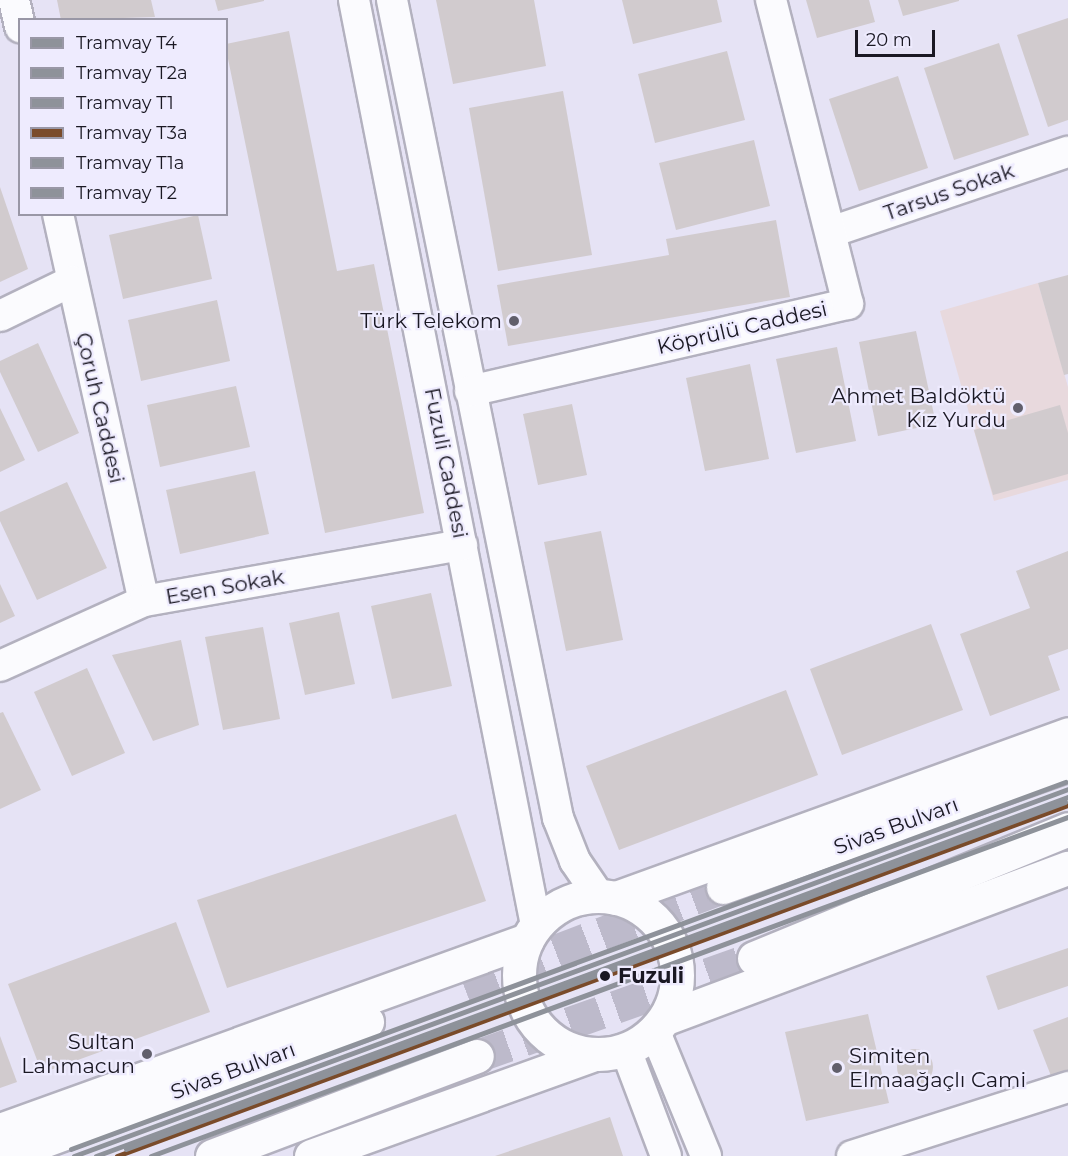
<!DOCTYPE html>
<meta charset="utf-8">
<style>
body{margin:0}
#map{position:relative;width:1068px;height:1156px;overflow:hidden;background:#e6e3f5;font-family:Montserrat,sans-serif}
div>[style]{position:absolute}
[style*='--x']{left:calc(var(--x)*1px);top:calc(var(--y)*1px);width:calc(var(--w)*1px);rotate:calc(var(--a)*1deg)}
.education>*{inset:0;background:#e8d9dd}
.building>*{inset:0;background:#d1cbce}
.round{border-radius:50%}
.highway-tunnel>*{height:33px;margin-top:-16.5px;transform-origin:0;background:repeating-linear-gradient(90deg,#bdbacb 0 33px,transparent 0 49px)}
.roads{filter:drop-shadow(2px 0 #b3b1bf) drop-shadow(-2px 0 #b3b1bf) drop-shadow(0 2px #b3b1bf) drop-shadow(0 -2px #b3b1bf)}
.minor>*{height:30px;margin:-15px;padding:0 15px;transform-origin:15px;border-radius:15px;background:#fbfbfe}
.highway>*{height:33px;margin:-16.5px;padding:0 16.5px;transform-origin:16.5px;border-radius:16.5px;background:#fbfbfe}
.highway>.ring{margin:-16.5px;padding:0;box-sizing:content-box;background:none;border:33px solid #fbfbfe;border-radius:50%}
.tram-1>*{height:4.5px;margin:-2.25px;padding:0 2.25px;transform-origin:2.25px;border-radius:2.25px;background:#8e929a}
.tram-2>*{height:4.5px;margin:-2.25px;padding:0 2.25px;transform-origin:2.25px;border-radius:2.25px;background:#8e929a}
.tram-3>*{height:4.5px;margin:-2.25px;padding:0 2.25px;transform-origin:2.25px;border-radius:2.25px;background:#8e929a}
.tram-4>*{height:4.5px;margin:-2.25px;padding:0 2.25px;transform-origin:2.25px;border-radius:2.25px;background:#7a4b2a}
.tram-5>*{height:4.5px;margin:-2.25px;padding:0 2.25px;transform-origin:2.25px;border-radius:2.25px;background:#8e929a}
.tram-6>*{height:4.5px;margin:-2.25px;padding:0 2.25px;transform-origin:2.25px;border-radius:2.25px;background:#8e929a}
.dots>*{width:16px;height:16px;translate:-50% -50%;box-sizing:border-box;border:3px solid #eeebfe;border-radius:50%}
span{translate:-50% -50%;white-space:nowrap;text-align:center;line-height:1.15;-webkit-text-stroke:4.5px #eeebfe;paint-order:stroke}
.street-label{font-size:21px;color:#1a1823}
.poi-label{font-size:21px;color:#1a1823}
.right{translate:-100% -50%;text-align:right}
.left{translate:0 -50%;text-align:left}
.stop-label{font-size:21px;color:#1a1823;font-weight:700}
.legend{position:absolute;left:18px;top:18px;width:210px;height:198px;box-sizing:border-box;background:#eeebfe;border:2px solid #9997a6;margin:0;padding:8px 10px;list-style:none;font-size:18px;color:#1a1823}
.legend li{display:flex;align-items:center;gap:12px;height:30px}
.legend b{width:30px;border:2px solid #9997a6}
.scale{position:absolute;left:855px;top:30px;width:80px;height:27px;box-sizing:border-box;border:3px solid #1a1823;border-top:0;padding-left:8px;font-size:18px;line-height:21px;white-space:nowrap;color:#1a1823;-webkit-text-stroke:4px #eeebfe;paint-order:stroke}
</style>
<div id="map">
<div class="education">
<div style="clip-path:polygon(1038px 283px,1068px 387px,1068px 480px,994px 501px,940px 311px)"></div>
</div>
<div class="building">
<div style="clip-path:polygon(57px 0,151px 0,155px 17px,61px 20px)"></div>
<div style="clip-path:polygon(215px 0,264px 0,264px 1px,218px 11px)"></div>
<div style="clip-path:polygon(436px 0,534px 0,546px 66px,453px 84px)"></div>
<div style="clip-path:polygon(622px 0,717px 0,722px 22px,633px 44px)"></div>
<div style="clip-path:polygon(806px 0,869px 0,875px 22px,817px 38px)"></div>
<div style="clip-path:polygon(898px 0,959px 0,959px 1px,903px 16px)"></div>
<div style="clip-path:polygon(1068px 18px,1068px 120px,1048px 127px,1017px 35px)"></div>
<div style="clip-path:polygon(289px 31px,337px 271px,374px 264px,424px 513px,325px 533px,226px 49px,226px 44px)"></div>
<div style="clip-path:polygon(999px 43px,1029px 135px,954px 160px,924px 68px)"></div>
<div style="clip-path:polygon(727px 51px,745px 120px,655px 143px,638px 74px)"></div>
<div style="clip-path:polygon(898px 76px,928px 168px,859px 191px,829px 99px)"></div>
<div style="clip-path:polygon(563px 91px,592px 255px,498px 271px,469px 108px)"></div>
<div style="clip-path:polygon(754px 140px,770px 206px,676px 230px,659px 163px)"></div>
<div style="clip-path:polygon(0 187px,28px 269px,0 282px)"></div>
<div style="clip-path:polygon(198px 215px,212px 279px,123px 299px,109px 235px)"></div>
<div style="clip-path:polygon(776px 220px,790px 297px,508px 346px,497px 285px,669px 255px,666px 239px)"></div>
<div style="clip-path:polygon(1068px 275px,1068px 374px,1064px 375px,1038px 283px)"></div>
<div style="clip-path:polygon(217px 300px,230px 361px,141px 381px,128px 320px)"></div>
<div style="clip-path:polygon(916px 331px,936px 424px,878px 436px,859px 342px)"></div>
<div style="clip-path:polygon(38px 343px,79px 433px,38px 452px,0 372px,0 361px)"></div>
<div style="clip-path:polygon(837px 347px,856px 441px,796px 453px,776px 359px)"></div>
<div style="clip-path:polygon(750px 364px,769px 459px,705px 471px,686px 378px)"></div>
<div style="clip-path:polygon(236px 386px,250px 447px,160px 467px,147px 405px)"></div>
<div style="clip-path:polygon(572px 404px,587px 475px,538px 485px,523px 414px)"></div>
<div style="clip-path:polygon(1060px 405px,1068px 433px,1068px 474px,993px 495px,974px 430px)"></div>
<div style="clip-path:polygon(0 408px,25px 460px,0 472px)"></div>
<div style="clip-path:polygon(255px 471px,269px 534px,180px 554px,166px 490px)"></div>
<div style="clip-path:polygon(67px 482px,107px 568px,37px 600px,0 521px,0 512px)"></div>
<div style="clip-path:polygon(601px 531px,623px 640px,566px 651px,544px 542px)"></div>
<div style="clip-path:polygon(1068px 551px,1068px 649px,1048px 656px,1060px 690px,990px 716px,960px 634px,1030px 608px,1016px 571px)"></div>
<div style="clip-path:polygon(0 584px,15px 616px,0 623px)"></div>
<div style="clip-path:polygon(431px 593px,452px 686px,392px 699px,371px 606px)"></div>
<div style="clip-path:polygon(339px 612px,355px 684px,305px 695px,289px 623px)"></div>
<div style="clip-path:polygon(931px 624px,963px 710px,842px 755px,810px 669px)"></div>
<div style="clip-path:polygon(263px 627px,280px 719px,223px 730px,205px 637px)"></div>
<div style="clip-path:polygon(181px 640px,199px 725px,153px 741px,112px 655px)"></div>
<div style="clip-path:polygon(87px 668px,125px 753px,72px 776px,34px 692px)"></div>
<div style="clip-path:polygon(786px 690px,818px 775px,619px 850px,586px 766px)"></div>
<div style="clip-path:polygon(3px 712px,41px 790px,0 809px,0 713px)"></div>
<div style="clip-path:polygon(456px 814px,486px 901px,227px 988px,197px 900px)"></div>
<div style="clip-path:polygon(176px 922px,210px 1012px,42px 1073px,8px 984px)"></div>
<div style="clip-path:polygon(1068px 948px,1068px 986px,998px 1010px,986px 976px)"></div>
<div style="clip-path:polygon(868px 1014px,889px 1103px,806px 1121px,785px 1032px)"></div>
<div style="clip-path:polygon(1068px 1017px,1068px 1076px,1053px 1081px,1033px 1030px)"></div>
<div style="clip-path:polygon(0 1036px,17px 1082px,0 1088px)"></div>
<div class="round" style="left:897px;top:1049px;width:36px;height:36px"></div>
<div style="clip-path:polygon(610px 1117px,623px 1156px,495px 1156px)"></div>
</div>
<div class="highway-tunnel">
<div style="--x:464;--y:986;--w:277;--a:-20.9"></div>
<div style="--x:477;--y:1056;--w:294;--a:-19.5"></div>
</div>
<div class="roads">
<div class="minor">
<div style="--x:14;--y:0;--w:28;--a:77"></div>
<div style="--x:354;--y:0;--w:943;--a:78.87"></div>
<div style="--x:392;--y:0;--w:835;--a:78.53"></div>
<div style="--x:558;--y:818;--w:46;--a:68.4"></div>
<div style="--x:575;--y:861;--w:42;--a:55.6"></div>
<div style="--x:58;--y:214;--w:396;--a:77.5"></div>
<div style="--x:831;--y:232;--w:250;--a:-18.7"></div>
<div style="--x:0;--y:316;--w:80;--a:-25.9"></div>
<div style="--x:470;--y:391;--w:388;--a:-13"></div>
<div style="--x:848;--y:304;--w:314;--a:-104.2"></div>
<div style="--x:0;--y:666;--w:158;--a:-24.3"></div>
<div style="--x:144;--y:601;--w:323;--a:-10"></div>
<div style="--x:655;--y:1032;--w:134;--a:67.6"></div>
<div style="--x:626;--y:1050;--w:113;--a:69.3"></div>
<div style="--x:852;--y:1156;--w:227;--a:-17.7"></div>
</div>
<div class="highway">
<div style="--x:723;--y:887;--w:366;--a:-19.6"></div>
<div class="ring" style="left:519px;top:896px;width:125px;height:125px"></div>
<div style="--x:616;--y:898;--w:481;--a:-19.9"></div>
<div style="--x:754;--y:958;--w:339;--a:-22.3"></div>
<div style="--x:666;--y:1018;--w:429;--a:-20.5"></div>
<div style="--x:0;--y:1130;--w:560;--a:-19.83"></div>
<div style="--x:2;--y:1156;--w:389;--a:-20.2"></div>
<div style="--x:212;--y:1156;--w:283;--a:-20.7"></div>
<div style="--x:311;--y:1156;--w:299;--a:-19.8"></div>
</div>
</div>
<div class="tram-1">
<div style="--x:74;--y:1156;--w:1060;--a:-20.26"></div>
</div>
<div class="tram-2">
<div style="--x:96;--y:1156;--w:1036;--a:-20.27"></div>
</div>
<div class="tram-3">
<div style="--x:71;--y:1149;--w:1060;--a:-20.26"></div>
</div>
<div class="tram-4">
<div style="--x:117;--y:1156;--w:1014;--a:-20.26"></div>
</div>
<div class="tram-5">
<div style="--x:151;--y:1156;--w:978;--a:-20.29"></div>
</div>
<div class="tram-6">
<div style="--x:126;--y:1149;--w:1001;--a:-20.28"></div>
</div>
<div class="dots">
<div style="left:514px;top:321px;background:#615f6c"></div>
<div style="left:1018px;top:408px;background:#615f6c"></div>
<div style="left:605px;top:976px;background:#1a1823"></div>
<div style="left:147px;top:1054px;background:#615f6c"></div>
<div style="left:837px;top:1068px;background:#615f6c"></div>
</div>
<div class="street-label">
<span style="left:949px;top:192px;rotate:-19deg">Tarsus Sokak</span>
<span style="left:742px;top:328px;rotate:-13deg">Köprülü Caddesi</span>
<span style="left:100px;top:408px;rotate:77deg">Çoruh Caddesi</span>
<span style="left:446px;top:463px;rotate:79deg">Fuzuli Caddesi</span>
<span style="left:225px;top:587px;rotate:-10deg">Esen Sokak</span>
<span style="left:896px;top:826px;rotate:-20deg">Sivas Bulvarı</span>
<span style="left:233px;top:1071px;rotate:-20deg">Sivas Bulvarı</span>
</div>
<div class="poi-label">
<span class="right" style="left:502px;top:321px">Türk Telekom</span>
<span class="right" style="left:1006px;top:408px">Ahmet Baldöktü<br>Kız Yurdu</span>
<span class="right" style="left:135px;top:1054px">Sultan<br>Lahmacun</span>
<span class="left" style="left:849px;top:1068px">Simiten<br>Elmaağaçlı Cami</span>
</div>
<div class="stop-label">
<span class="left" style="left:618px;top:976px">Fuzuli</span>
</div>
<ul class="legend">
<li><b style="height:8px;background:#8e929a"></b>Tramvay T4</li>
<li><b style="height:8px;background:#8e929a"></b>Tramvay T2a</li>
<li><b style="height:8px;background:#8e929a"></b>Tramvay T1</li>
<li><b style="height:8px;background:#7a4b2a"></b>Tramvay T3a</li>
<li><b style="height:8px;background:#8e929a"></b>Tramvay T1a</li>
<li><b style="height:8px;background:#8e929a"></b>Tramvay T2</li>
</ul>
<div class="scale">20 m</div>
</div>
